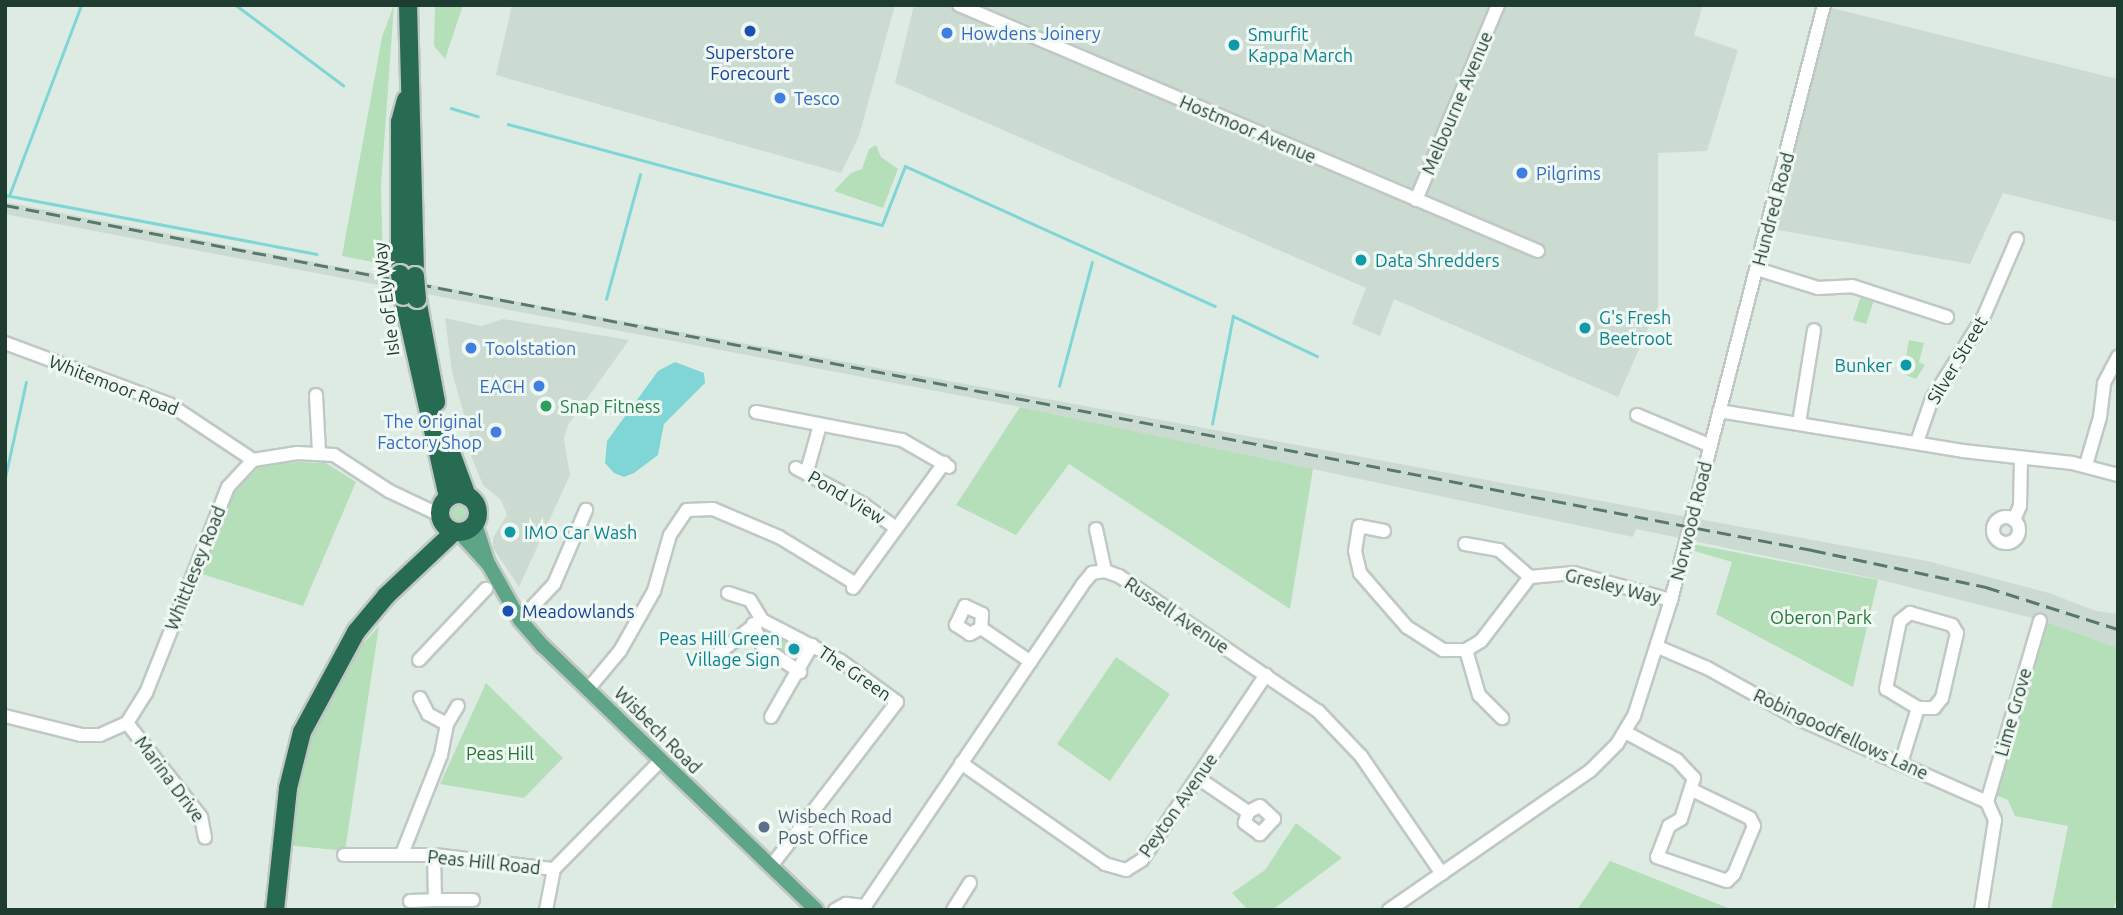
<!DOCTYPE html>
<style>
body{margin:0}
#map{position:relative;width:2123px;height:915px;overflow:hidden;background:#deebe3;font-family:Ubuntu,sans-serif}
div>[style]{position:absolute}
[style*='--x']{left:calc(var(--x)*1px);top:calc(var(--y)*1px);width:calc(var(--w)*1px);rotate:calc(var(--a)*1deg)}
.built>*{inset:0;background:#ccdbd2}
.green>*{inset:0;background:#b4dfb9}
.round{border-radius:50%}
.water>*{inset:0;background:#80d6d6}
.stream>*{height:2.5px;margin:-1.25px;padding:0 1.25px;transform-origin:1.25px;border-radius:1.25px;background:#80d6d6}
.roads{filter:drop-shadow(2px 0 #c0c8c5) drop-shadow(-2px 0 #c0c8c5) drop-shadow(0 2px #c0c8c5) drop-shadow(0 -2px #c0c8c5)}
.minor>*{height:12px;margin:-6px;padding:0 6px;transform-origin:6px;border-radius:6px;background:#fff}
.minor>.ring{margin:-6px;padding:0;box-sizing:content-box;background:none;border:12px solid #fff;border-radius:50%}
.major>*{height:14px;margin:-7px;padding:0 7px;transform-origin:7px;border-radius:7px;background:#5ea588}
.highway>*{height:18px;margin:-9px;padding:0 9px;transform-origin:9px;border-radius:9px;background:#276b53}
.highway>.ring{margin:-9px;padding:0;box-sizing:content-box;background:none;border:18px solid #276b53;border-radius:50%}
.rail>*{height:2.5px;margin-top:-1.25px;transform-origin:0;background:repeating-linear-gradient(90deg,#58786b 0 14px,transparent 0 21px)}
.bridges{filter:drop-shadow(2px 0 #c0c8c5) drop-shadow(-2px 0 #c0c8c5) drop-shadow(0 2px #c0c8c5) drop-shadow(0 -2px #c0c8c5)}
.highway-bridge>*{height:18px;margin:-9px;padding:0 9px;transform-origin:9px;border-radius:9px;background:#276b53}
.dots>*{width:19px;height:19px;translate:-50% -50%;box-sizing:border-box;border:4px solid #eff8f2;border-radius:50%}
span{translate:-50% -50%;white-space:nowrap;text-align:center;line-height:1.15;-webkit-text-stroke:6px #eff8f2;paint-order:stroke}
.shop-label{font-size:18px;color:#366cbe}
.left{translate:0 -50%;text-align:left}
.right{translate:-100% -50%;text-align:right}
.culture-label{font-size:18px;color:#0d838f}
.transit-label{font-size:18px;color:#164399}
.street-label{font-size:18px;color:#1e3c2f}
.leisure-label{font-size:18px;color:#27864d}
.park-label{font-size:18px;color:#257638}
.service-label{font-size:18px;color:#4e5e75}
.frame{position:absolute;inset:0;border:7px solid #1e3c2f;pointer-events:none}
</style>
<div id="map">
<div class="built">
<div style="clip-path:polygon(512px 5px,895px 5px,859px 136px,841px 173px,496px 75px)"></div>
<div style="clip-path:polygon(914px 5px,1703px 5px,1694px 35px,1738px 50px,1707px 151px,1658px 153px,1658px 306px,1618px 397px,1394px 299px,1380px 336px,1352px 324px,1366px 288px,895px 83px)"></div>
<div style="clip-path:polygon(1824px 6px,2118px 79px,2118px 222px,2003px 193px,1970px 264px,1767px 228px)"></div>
<div style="clip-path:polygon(5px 202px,525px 303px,1927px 561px,2049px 593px,2096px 611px,2118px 614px,2118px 648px,2044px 621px,1881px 580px,1636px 529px,1633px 537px,1020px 407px,5px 214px)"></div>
<div style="clip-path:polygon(445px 318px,481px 326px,503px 319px,629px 340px,568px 425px,564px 439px,570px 475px,519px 587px,493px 548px,493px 538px,507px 515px,501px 500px,483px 485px,464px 439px,470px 436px,452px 372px)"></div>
</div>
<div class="green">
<div style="clip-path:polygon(394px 5px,381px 186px,383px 264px,342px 256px,382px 37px)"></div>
<div style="clip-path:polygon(435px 5px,463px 5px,445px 59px,434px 46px)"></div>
<div style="clip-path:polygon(876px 145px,881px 157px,898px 169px,883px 208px,834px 191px,851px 173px,862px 169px,869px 149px)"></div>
<div style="clip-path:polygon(1861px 296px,1874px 300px,1866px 324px,1853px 320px)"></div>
<div style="clip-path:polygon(1909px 340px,1924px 343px,1919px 362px,1925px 365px,1916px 379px,1903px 374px)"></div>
<div style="clip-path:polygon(1020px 407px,1313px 469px,1290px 609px,1069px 464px,1016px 535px,956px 505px)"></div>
<div style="clip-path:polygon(298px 462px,326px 463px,356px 482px,303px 606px,202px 574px,234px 492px,260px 466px)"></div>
<div class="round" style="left:447px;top:502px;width:22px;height:22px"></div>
<div style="clip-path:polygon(1693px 544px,1878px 580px,1853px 687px,1716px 614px,1732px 562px,1691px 550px)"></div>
<div style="clip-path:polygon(2044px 621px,2118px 648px,2118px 896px,2113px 910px,2051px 910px,2068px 826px,2015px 816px,2008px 800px,1996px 795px)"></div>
<div style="clip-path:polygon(379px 626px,345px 851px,287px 845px,296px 784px,310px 736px,351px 657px)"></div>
<div style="clip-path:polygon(762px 627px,805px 647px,798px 666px,766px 643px)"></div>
<div style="clip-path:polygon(1116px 657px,1170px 694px,1110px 781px,1057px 744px)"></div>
<div style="clip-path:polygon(486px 683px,563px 758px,524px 798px,440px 784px)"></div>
<div style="clip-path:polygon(1296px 823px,1342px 858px,1272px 910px,1248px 910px,1232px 893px,1265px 870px)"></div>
<div style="clip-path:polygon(1610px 861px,1733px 910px,1577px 910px)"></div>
</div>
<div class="water">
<div style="clip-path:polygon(675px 362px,704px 373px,705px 383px,664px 424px,658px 455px,634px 473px,624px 477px,614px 473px,605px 463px,607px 441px,658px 371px)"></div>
</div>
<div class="stream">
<div style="--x:236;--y:5;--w:134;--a:36.8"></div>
<div style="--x:451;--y:108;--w:28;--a:17"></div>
<div style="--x:508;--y:124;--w:387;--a:15.1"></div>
<div style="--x:882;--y:225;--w:63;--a:-68.7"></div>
<div style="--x:905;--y:166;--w:340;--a:24.3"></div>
<div style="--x:5;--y:195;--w:317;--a:10.7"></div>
<div style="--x:9;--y:196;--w:204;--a:-69.3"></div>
<div style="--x:606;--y:299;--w:129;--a:-74.7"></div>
<div style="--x:1059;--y:386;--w:128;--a:-75.1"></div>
<div style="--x:1212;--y:424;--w:110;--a:-79"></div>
<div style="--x:1233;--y:316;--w:93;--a:25.5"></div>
<div style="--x:5;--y:478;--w:98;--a:-77.7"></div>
</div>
<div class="roads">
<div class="minor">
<div style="--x:959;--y:5;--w:629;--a:23.02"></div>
<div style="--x:1416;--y:200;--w:212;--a:-67.2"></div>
<div style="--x:1757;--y:269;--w:64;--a:17.3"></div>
<div style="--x:1818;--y:288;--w:34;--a:-3"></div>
<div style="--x:1852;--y:286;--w:100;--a:18.1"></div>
<div style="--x:5;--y:343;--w:175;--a:20.4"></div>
<div style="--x:169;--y:404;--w:101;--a:33.7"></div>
<div style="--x:316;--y:395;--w:58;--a:87"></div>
<div style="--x:1719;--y:411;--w:247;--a:9.3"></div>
<div style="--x:1963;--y:451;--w:110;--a:6.3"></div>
<div style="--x:2072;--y:463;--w:48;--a:14.6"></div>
<div style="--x:756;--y:412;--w:149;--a:10.9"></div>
<div style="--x:902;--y:440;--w:54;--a:29.9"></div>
<div style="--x:1637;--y:415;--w:80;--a:22.7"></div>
<div style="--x:1799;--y:423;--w:94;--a:-80.8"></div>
<div style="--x:1917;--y:442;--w:46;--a:-70.8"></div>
<div style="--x:1932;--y:399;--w:96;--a:-57.8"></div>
<div style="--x:1983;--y:318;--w:86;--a:-66.7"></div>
<div style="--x:2086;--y:465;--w:50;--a:-73.7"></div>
<div style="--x:2100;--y:417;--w:34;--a:-83"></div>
<div style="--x:2104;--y:383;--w:30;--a:-62"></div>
<div style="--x:796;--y:468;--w:76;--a:28.2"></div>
<div style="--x:863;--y:504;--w:41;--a:36"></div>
<div style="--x:807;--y:471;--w:48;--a:-74.2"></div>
<div class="ring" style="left:1993px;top:517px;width:14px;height:14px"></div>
<div style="--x:2014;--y:520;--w:15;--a:-67"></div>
<div style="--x:2020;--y:506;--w:48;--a:-88.8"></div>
<div style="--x:1096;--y:529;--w:43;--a:77.9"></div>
<div style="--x:1384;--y:531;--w:25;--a:-169"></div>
<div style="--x:1359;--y:526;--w:25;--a:99"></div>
<div style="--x:1355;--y:551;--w:23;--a:77"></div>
<div style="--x:1360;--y:573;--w:72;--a:49"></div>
<div style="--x:1407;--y:627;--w:43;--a:32.6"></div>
<div style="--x:1443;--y:650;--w:23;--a:0"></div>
<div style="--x:1466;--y:650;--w:17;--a:-31"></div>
<div style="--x:1481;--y:641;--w:81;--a:-52.6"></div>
<div style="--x:1530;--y:577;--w:44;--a:-5.2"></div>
<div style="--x:1574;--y:573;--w:101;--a:15.6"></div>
<div style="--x:1465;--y:544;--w:35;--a:10"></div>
<div style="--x:1499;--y:550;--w:41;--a:41.1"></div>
<div style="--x:853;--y:588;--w:155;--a:-53.9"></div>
<div style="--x:728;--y:593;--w:23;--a:18"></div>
<div style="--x:750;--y:600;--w:23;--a:59"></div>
<div style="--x:762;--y:620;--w:89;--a:27.4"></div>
<div style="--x:841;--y:661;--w:69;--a:36.2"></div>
<div style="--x:897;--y:702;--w:205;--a:127.5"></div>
<div style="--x:520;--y:620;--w:50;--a:-46.6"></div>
<div style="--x:554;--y:584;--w:81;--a:-66.6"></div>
<div style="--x:753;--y:624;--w:25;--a:67"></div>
<div style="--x:763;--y:647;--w:45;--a:34"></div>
<div style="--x:981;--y:628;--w:13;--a:151"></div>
<div style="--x:970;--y:634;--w:17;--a:-147"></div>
<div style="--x:956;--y:625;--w:21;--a:-65"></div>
<div style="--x:965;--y:606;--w:19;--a:25"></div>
<div style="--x:982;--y:614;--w:14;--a:94"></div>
<div style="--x:981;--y:628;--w:60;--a:34.2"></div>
<div style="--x:1658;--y:647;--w:53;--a:23.2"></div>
<div style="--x:1707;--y:668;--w:105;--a:29"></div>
<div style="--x:1799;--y:719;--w:206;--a:23.8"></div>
<div style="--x:1987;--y:802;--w:20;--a:66"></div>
<div style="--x:1995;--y:820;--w:91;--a:98.8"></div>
<div style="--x:1466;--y:650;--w:47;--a:73.9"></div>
<div style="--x:1479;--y:695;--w:33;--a:45"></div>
<div style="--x:714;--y:657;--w:56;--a:-38.5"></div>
<div style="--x:419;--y:660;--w:98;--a:-46.7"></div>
<div style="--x:589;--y:688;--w:48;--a:-50"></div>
<div style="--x:620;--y:651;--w:69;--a:-60.5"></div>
<div style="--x:654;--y:591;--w:58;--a:-74.1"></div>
<div style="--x:670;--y:535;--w:30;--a:-56"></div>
<div style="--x:687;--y:510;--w:26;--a:-2"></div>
<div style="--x:713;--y:509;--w:72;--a:23"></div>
<div style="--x:779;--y:537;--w:90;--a:31.4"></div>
<div style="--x:420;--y:698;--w:18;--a:63"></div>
<div style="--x:428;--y:714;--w:21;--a:28"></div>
<div style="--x:447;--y:724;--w:21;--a:-59"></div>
<div style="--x:5;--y:716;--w:78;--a:14"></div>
<div style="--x:81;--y:735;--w:19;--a:0"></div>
<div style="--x:100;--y:735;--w:30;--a:-24"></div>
<div style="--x:127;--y:723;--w:36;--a:-58"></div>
<div style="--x:146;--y:693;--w:222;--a:-68.3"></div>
<div style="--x:228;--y:487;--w:37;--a:-47"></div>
<div style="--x:253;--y:460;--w:45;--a:-9"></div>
<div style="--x:297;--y:453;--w:37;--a:3"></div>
<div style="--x:334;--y:455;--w:66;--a:33.2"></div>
<div style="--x:389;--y:491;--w:56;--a:25.2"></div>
<div style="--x:771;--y:717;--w:83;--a:-60.3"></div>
<div style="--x:127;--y:723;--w:120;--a:51.8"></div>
<div style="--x:201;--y:817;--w:21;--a:79"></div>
<div style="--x:1625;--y:732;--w:59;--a:28.3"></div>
<div style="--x:1677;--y:760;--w:25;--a:47"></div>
<div style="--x:1694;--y:778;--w:43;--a:107.6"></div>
<div style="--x:1681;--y:819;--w:14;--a:150"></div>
<div style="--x:1669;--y:826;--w:33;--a:111"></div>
<div style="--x:1657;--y:857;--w:74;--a:18.9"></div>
<div style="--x:1727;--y:881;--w:10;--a:-45"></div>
<div style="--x:1734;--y:874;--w:52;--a:-67.4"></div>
<div style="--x:1754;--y:826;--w:9;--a:-117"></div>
<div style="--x:1750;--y:818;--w:64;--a:-154.2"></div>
<div style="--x:961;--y:763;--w:176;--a:35"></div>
<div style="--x:1105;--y:864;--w:22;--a:16"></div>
<div style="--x:1126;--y:870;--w:19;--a:-32"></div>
<div style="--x:1142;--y:860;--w:223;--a:-56.2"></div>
<div style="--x:1901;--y:763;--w:58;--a:-72.8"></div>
<div style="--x:1918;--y:708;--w:37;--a:-149"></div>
<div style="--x:1886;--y:689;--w:69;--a:-78.4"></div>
<div style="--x:1900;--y:621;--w:13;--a:-39"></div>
<div style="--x:1910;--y:613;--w:44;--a:15.9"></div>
<div style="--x:1952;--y:625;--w:9;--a:58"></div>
<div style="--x:1957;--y:633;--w:67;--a:103"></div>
<div style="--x:1942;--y:698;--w:13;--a:129"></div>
<div style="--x:1934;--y:708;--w:16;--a:180"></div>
<div style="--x:1198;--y:778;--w:60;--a:34.2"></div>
<div style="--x:1248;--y:812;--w:13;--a:-27"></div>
<div style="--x:1260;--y:806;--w:19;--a:43"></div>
<div style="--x:1274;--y:819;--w:21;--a:133"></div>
<div style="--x:1260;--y:834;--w:19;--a:-144"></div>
<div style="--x:1245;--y:823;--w:11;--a:-75"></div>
<div style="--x:1987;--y:802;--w:189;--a:-73.7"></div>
<div style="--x:402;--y:854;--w:106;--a:-68.5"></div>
<div style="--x:441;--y:755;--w:32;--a:-79"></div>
<div style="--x:344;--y:855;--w:90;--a:0"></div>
<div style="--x:434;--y:855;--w:121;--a:6.7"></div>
<div style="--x:554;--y:869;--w:153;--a:-45.5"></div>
<div style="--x:434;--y:855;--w:45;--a:88.7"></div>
<div style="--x:435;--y:900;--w:38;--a:0"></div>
<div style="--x:410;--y:901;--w:25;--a:-2"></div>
<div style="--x:865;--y:906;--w:387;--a:-55.9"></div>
<div style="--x:1082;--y:585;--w:16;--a:-50"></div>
<div style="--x:1092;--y:573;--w:13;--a:-9"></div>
<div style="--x:1105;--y:571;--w:15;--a:20"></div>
<div style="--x:1119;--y:576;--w:240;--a:34.2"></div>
<div style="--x:1318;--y:711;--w:62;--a:46.3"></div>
<div style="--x:1361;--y:756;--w:143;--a:55.5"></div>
<div style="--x:546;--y:910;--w:42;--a:-79"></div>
<div style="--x:835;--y:910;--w:13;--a:-29"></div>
<div style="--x:846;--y:904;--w:19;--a:6"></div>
<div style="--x:865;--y:906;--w:4;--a:76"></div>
<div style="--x:953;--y:910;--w:32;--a:-58"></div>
<div style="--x:1389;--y:910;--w:244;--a:-34.7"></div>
<div style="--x:1590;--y:771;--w:38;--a:-45"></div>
<div style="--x:1617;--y:744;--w:33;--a:-59"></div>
<div style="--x:1634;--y:716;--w:122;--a:-72.3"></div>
<div style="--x:1671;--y:600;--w:614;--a:-75.58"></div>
</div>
<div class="major">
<div style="--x:475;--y:524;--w:42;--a:72"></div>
<div style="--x:460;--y:533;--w:43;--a:47.8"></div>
<div style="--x:489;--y:565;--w:63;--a:60.6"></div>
<div style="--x:520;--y:620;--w:35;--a:49"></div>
<div style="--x:543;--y:646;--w:380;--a:44"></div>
</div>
<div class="highway">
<div style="--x:408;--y:5;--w:271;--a:88.5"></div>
<div style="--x:400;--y:274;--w:152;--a:-90"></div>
<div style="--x:400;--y:122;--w:23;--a:-75"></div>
<div style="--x:403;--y:296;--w:207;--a:77.4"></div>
<div style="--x:417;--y:299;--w:105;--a:79.5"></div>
<div style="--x:446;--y:439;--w:61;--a:69.8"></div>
<div class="ring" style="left:440px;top:494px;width:20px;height:20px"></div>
<div style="--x:275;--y:910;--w:123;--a:-83.9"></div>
<div style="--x:288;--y:788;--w:58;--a:-76"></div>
<div style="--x:302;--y:732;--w:114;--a:-61.6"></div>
<div style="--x:356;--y:632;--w:47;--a:-50.2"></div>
<div style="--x:386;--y:596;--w:93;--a:-43.3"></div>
</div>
</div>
<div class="rail">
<div style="--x:5;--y:205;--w:1840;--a:10.81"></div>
<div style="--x:1812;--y:550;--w:178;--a:12"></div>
<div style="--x:1986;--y:587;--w:139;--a:17.7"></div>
</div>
<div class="bridges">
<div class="highway-bridge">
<div style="--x:400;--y:274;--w:22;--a:82"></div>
<div style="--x:415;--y:276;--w:23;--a:85"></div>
</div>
</div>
<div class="dots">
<div style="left:750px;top:31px;background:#1a4fb4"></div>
<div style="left:947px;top:33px;background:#3f7fe0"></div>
<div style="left:1234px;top:45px;background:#0f9aa8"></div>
<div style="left:780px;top:98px;background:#3f7fe0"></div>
<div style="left:1522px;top:173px;background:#3f7fe0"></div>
<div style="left:1361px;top:260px;background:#0f9aa8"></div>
<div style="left:1585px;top:328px;background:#0f9aa8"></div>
<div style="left:471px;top:348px;background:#3f7fe0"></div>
<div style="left:1906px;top:365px;background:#0f9aa8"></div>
<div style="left:539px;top:386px;background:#3f7fe0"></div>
<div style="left:546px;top:406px;background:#2e9e5b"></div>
<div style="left:496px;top:432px;background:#3f7fe0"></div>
<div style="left:510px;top:532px;background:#0f9aa8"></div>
<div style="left:508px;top:611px;background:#1a4fb4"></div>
<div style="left:794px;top:649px;background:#0f9aa8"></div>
<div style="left:764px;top:827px;background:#5c6f8a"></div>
</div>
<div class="shop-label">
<span class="left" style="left:961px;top:33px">Howdens Joinery</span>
<span class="left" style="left:794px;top:98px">Tesco</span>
<span class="left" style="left:1536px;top:173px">Pilgrims</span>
<span class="left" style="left:485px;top:348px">Toolstation</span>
<span class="right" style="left:525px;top:386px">EACH</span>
<span class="right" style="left:482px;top:432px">The Original<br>Factory Shop</span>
</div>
<div class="culture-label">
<span class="left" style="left:1248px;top:45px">Smurfit<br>Kappa March</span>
<span class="left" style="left:1375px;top:260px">Data Shredders</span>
<span class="left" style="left:1599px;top:328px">G's Fresh<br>Beetroot</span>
<span class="right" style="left:1892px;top:365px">Bunker</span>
<span class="left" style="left:524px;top:532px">IMO Car Wash</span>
<span class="right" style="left:780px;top:649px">Peas Hill Green<br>Village Sign</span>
</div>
<div class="transit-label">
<span style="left:750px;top:63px">Superstore<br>Forecourt</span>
<span class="left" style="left:522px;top:611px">Meadowlands</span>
</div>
<div class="street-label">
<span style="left:1457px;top:103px;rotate:-67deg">Melbourne Avenue</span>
<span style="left:1248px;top:129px;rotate:23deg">Hostmoor Avenue</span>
<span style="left:1773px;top:209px;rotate:-75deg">Hundred Road</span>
<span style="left:386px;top:299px;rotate:-97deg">Isle of Ely Way</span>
<span style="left:1957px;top:360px;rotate:-59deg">Silver Street</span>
<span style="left:114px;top:385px;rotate:21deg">Whitemoor Road</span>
<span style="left:847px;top:497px;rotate:31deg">Pond View</span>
<span style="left:1691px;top:521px;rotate:-76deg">Norwood Road</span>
<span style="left:195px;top:568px;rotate:-68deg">Whittlesey Road</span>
<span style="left:1613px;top:586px;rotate:14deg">Gresley Way</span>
<span style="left:1177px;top:615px;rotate:34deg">Russell Avenue</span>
<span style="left:855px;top:673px;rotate:34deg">The Green</span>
<span style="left:2013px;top:712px;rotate:-74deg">Lime Grove</span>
<span style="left:658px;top:730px;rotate:45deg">Wisbech Road</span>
<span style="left:1841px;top:734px;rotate:25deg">Robingoodfellows Lane</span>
<span style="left:170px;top:779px;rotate:53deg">Marina Drive</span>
<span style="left:1178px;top:805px;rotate:-55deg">Peyton Avenue</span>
<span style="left:484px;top:862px;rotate:6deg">Peas Hill Road</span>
</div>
<div class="leisure-label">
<span class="left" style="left:560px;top:406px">Snap Fitness</span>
</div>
<div class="park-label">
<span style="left:1821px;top:617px">Oberon Park</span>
<span style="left:500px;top:753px">Peas Hill</span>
</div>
<div class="service-label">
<span class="left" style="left:778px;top:827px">Wisbech Road<br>Post Office</span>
</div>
<div class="frame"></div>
</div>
